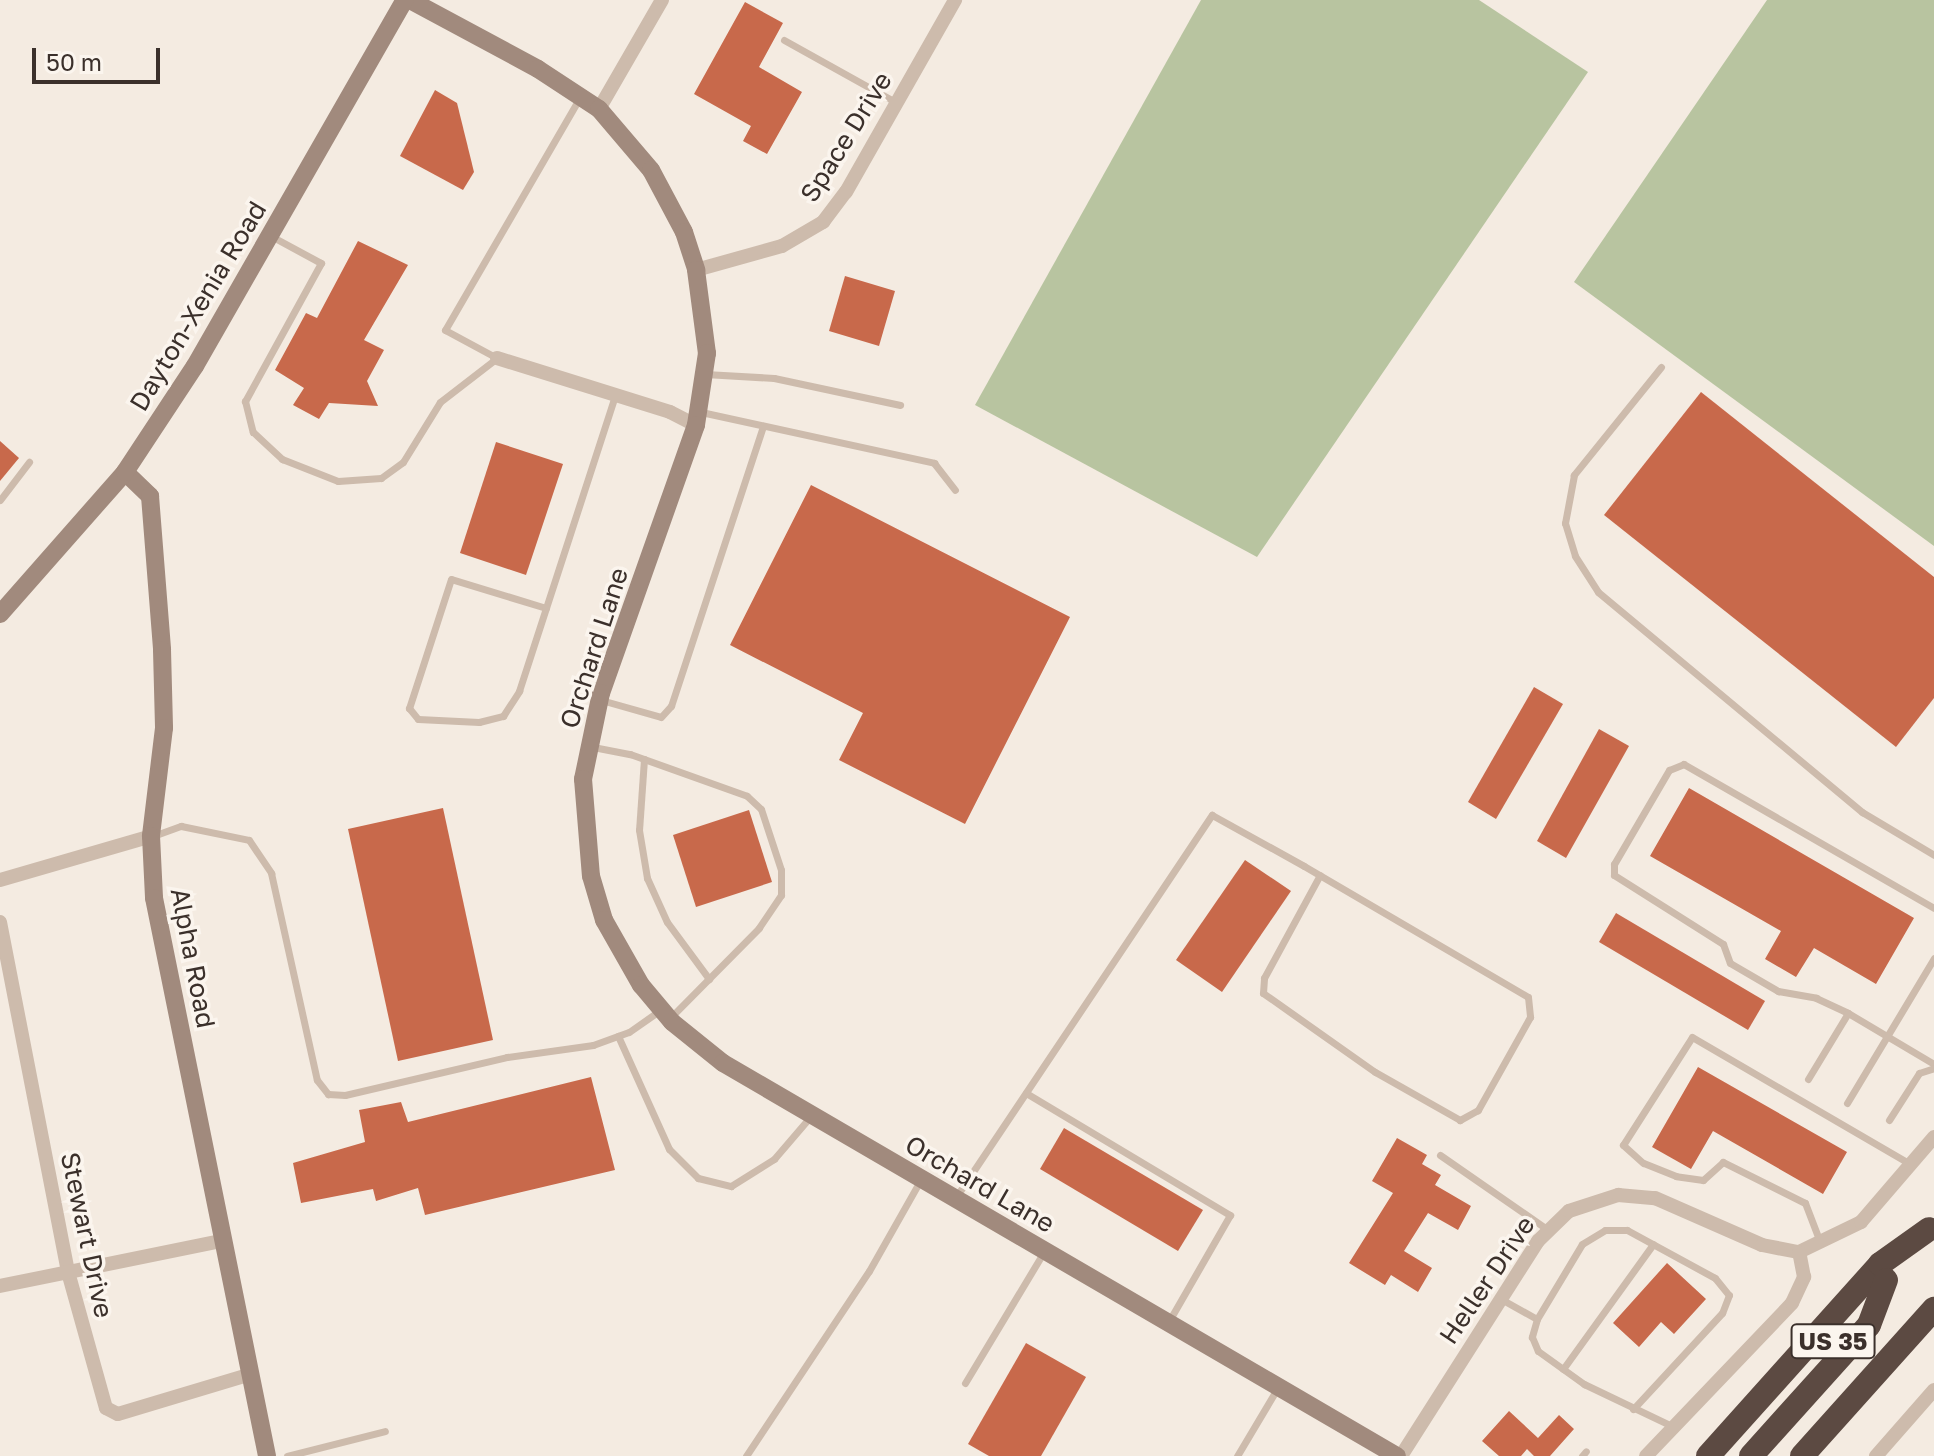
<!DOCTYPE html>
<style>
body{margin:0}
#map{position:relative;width:1934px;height:1456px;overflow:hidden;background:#f4ebe1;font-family:"Golos Text",sans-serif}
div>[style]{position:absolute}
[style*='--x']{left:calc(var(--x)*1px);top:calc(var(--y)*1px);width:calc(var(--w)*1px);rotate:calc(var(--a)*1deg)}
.green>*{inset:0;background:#b8c4a0}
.building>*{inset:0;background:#c8694b}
.lane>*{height:7px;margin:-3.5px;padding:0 3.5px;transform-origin:3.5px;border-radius:3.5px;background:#cdbbac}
.street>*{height:14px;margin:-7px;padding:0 7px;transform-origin:7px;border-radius:7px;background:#cdbbac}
.secondary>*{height:18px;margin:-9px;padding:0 9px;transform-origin:9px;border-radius:9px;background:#a18a7d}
.highway>*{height:24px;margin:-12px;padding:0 12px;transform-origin:12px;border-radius:12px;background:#5c4a42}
span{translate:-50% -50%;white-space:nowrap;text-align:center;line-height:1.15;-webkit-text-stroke:7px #fbf5ee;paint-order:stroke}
.shield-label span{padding:2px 6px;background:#fbf5ee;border:2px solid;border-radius:6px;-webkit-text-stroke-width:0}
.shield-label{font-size:24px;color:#3b302b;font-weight:700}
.street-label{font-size:26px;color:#3b302b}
.scale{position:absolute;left:32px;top:48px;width:128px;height:36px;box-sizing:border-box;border:4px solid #3b302b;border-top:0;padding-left:10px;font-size:24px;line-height:28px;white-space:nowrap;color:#3b302b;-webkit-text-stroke:6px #fbf5ee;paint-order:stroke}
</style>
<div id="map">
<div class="green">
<div style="clip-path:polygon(1201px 0,1479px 0,1588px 72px,1257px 557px,975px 405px)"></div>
<div style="clip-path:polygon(1767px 0,1934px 0,1934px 546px,1574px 282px)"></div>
</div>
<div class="building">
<div style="clip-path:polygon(745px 2px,783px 23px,759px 67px,802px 92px,767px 154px,743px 141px,751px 126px,694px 94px)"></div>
<div style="clip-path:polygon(435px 90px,457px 103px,474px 172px,463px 190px,400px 156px)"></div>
<div style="clip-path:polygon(358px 241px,408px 265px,364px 340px,384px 350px,367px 381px,378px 406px,329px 403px,319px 419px,293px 405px,304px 388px,275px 370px,306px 313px,317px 318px)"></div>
<div style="clip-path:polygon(845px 276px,895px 291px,879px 346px,829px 331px)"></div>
<div style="clip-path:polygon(1701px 392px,1934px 577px,1934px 698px,1896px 747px,1604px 515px)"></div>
<div style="clip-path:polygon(0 441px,19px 458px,0 481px)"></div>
<div style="clip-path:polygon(496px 442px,563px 464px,526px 575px,460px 553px)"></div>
<div style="clip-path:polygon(811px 485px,1070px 617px,965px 824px,839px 760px,863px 713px,730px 645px)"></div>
<div style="clip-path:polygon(1534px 687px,1563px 704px,1496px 819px,1468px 802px)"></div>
<div style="clip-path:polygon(1599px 729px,1629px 746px,1566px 858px,1537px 841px)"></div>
<div style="clip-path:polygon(1689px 788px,1914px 918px,1876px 984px,1814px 948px,1796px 977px,1765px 959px,1781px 931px,1650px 856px)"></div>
<div style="clip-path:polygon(443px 808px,493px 1040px,398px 1061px,348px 829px)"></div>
<div style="clip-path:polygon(749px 810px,772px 882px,696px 907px,673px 835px)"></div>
<div style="clip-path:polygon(1245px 860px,1291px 891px,1222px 992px,1176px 960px)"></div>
<div style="clip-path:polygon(1616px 913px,1765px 1001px,1748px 1030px,1599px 942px)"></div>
<div style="clip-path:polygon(1698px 1067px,1847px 1152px,1823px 1194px,1713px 1131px,1691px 1169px,1652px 1147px)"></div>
<div style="clip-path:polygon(591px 1077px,615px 1170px,425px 1215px,418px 1188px,376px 1201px,373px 1189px,301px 1203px,293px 1163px,365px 1142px,359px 1110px,401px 1102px,408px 1122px)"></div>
<div style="clip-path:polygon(1064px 1128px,1203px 1210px,1178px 1251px,1040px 1169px)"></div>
<div style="clip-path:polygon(1397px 1138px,1427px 1155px,1422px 1164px,1441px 1175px,1435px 1185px,1471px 1206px,1458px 1230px,1428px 1213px,1404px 1251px,1432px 1268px,1418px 1292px,1391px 1275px,1385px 1285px,1349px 1263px,1393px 1193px,1372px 1181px)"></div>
<div style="clip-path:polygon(1667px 1263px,1706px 1299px,1674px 1334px,1661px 1322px,1639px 1347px,1613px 1323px)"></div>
<div style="clip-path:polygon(1026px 1343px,1086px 1377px,1041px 1456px,989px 1456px,968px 1444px)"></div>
<div style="clip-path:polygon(1509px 1411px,1538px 1438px,1559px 1415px,1574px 1429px,1550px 1456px,1534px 1456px,1527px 1449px,1521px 1456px,1499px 1456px,1482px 1441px)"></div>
</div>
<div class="lane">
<div style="--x:784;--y:40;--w:129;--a:29.1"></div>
<div style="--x:271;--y:236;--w:57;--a:28.4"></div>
<div style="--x:321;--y:263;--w:158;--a:118.8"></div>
<div style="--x:245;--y:401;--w:32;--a:76"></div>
<div style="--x:253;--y:432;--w:40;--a:43"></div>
<div style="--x:282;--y:459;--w:60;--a:21.4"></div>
<div style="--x:338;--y:481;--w:43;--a:-4"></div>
<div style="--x:381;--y:478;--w:27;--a:-36"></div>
<div style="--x:403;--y:462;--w:70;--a:-58.3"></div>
<div style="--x:440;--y:402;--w:72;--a:-37.7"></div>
<div style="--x:497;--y:358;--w:59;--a:-151.7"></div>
<div style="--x:445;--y:330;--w:267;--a:-59.9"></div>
<div style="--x:1661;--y:367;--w:139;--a:128.9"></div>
<div style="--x:1574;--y:475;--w:49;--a:100.6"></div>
<div style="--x:1565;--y:523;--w:34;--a:73"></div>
<div style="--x:1575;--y:556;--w:43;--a:57.4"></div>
<div style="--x:1598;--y:592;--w:344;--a:39.8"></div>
<div style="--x:1862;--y:812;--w:84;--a:30.8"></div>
<div style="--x:705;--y:374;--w:69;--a:3.3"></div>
<div style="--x:774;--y:378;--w:129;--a:12.1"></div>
<div style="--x:701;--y:412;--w:239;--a:12.3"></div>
<div style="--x:934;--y:463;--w:34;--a:52"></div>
<div style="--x:0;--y:500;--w:48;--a:-52.7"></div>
<div style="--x:546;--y:608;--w:99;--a:-163"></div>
<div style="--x:451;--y:579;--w:136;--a:108"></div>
<div style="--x:409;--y:708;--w:14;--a:51"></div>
<div style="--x:418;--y:719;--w:61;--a:2.8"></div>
<div style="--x:479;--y:722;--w:25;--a:-14"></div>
<div style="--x:503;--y:716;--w:30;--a:-57"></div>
<div style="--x:519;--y:691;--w:311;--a:-72"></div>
<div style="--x:601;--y:700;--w:62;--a:15.8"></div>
<div style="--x:661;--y:717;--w:15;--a:-48"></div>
<div style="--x:671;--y:706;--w:295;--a:-71.8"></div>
<div style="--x:593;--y:747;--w:38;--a:11"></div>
<div style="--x:630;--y:754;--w:124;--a:19.7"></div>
<div style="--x:747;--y:796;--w:19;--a:43"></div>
<div style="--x:761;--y:809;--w:64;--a:71.8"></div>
<div style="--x:781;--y:870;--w:25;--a:90"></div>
<div style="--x:781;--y:895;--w:40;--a:124"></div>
<div style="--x:759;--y:928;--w:125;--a:134.7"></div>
<div style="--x:644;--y:759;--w:71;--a:94"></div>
<div style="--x:639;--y:830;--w:49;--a:80.5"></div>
<div style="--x:647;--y:878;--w:48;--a:65.6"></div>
<div style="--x:667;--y:922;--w:71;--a:53.6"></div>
<div style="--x:153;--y:836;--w:30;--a:-20"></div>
<div style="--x:181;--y:826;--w:69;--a:11.6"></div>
<div style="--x:249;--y:840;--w:40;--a:56"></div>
<div style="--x:271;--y:873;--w:212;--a:77.5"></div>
<div style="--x:317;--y:1080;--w:18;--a:52"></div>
<div style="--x:328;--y:1094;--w:17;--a:3"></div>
<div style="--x:345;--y:1095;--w:166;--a:-13.2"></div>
<div style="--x:507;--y:1057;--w:87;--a:-7.9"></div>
<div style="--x:593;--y:1045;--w:38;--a:-20"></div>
<div style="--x:629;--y:1032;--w:38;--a:-35"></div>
<div style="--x:1934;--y:908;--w:289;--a:-150.1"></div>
<div style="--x:1684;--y:764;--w:16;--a:158"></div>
<div style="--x:1669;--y:770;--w:109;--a:120.3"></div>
<div style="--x:1614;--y:864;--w:11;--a:90"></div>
<div style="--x:1614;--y:875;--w:129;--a:32.3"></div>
<div style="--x:1723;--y:944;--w:20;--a:70"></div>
<div style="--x:1730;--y:963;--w:56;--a:30.3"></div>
<div style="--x:1778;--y:991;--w:39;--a:10"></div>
<div style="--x:1816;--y:998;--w:35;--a:25"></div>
<div style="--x:1848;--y:1013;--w:100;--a:30.7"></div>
<div style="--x:618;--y:1036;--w:124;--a:65.7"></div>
<div style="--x:669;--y:1149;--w:41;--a:45"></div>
<div style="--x:698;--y:1178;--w:34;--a:14"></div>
<div style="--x:731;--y:1186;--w:51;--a:-32.1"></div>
<div style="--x:774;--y:1159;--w:55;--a:-49.4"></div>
<div style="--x:1808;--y:1079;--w:77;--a:-58.8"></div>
<div style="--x:1026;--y:1093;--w:238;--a:30.9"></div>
<div style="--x:1230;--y:1215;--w:125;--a:119.9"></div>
<div style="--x:1847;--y:1103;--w:169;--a:-59"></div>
<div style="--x:1889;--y:1120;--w:56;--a:-57.4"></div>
<div style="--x:1919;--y:1073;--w:16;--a:-18"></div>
<div style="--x:1440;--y:1155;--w:130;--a:34.7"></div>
<div style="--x:956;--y:1197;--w:460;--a:-56.2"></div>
<div style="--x:1212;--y:815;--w:105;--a:29"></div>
<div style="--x:1304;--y:866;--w:259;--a:30.3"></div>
<div style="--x:1528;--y:997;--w:20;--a:84"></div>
<div style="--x:1530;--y:1017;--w:107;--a:119.2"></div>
<div style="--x:1478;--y:1110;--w:21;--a:151"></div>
<div style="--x:1460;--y:1120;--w:98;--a:-150.5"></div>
<div style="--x:1375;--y:1072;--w:137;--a:-144.8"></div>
<div style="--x:1263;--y:993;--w:15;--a:-86"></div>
<div style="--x:1264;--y:978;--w:117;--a:-61.5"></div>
<div style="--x:1820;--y:1242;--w:42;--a:-111"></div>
<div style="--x:1805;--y:1203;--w:92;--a:-153.4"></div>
<div style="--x:1723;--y:1162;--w:27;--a:138"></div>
<div style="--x:1703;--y:1180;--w:27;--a:-172"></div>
<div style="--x:1676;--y:1176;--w:35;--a:-158"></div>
<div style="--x:1643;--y:1163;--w:27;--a:-138"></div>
<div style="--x:1623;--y:1145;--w:128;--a:-57.4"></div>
<div style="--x:1692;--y:1037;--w:252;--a:30.2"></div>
<div style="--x:1501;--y:1299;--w:41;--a:29.1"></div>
<div style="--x:1537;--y:1319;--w:19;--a:106"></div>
<div style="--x:1532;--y:1337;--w:15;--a:67"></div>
<div style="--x:1538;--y:1351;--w:57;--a:35.7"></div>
<div style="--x:1584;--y:1384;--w:100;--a:25.5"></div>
<div style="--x:1537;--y:1319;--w:87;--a:-59"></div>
<div style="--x:1582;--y:1244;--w:27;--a:-31"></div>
<div style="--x:1605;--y:1230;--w:22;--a:0"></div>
<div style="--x:1627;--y:1230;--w:100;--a:28.6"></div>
<div style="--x:1715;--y:1278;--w:22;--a:51"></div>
<div style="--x:1729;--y:1295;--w:19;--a:111"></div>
<div style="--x:1722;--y:1313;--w:131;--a:132.8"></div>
<div style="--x:1563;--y:1369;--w:154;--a:-54.2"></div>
<div style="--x:965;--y:1383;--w:152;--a:-59"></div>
<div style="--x:287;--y:1456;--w:101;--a:-14.3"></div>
<div style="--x:746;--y:1456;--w:222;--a:-56.4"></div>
<div style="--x:869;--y:1271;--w:103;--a:-60.5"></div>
<div style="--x:1237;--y:1456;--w:78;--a:-59.2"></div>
<div style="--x:1582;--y:1456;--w:6;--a:-51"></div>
</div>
<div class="street">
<div style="--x:599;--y:109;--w:126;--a:-60"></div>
<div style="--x:696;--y:270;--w:89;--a:-15.6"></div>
<div style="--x:782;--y:246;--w:48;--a:-30.3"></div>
<div style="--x:823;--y:222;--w:38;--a:-53"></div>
<div style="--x:846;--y:192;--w:221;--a:-60.4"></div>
<div style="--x:497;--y:358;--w:181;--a:17.3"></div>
<div style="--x:670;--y:412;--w:29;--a:27"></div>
<div style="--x:0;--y:880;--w:157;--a:-16.2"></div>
<div style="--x:0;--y:922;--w:357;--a:79"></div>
<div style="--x:68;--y:1272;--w:141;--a:74.4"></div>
<div style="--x:106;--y:1408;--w:13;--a:27"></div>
<div style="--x:118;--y:1414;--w:136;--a:-16.7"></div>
<div style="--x:0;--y:1286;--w:226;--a:-11.5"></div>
<div style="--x:1401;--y:1456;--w:255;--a:-57.5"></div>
<div style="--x:1538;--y:1241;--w:43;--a:-44.1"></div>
<div style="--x:1569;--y:1211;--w:52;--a:-18.1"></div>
<div style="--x:1618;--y:1195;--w:37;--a:5"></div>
<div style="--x:1655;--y:1198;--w:117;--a:23.7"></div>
<div style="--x:1762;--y:1245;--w:38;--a:11"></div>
<div style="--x:1799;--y:1252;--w:69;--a:-25.8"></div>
<div style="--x:1861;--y:1222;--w:112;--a:-49.3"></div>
<div style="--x:1646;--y:1456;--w:211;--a:-46.3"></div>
<div style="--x:1792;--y:1303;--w:29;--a:-65"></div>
<div style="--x:1804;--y:1277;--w:25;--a:-101"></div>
<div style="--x:1876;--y:1456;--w:88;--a:-48.7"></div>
</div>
<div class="secondary">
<div style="--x:410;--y:0;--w:145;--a:28.3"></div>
<div style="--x:538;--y:69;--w:73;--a:33.3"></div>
<div style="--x:599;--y:109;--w:80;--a:49.6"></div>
<div style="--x:651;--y:170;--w:70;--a:62"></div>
<div style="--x:684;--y:232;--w:40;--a:72"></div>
<div style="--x:696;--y:270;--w:84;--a:82.5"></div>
<div style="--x:707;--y:353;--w:73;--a:98.7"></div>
<div style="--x:696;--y:425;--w:284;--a:109.5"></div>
<div style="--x:601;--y:693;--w:88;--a:101.8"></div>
<div style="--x:583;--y:779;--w:97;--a:85.3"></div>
<div style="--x:591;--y:876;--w:46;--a:73.5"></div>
<div style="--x:604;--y:920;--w:75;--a:60.4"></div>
<div style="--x:641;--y:985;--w:48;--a:50"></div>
<div style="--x:672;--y:1022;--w:65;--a:38.8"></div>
<div style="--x:723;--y:1063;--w:780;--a:30.25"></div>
<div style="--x:125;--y:472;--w:35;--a:44"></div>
<div style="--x:150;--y:496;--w:154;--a:85.5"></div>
<div style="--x:162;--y:650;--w:78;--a:88.5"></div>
<div style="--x:164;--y:728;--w:109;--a:96.9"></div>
<div style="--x:151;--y:836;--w:62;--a:87.2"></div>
<div style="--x:154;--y:898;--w:569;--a:78.55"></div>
<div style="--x:0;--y:614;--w:189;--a:-48.6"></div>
<div style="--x:125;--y:472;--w:127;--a:-56.6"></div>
<div style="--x:195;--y:366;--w:422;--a:-60.2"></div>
</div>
<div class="highway">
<div style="--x:1708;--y:1456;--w:258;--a:-48.1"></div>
<div style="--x:1880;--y:1264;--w:60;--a:-35.5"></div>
<div style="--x:1751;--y:1456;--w:176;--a:-48"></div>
<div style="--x:1869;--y:1325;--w:48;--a:-69.3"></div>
<div style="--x:1802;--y:1456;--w:198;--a:-48.1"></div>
</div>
<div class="shield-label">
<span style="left:1833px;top:1341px">US 35</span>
</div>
<div class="street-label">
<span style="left:846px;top:137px;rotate:-58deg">Space Drive</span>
<span style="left:198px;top:306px;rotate:-59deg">Dayton-Xenia Road</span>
<span style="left:594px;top:648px;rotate:-72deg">Orchard Lane</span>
<span style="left:193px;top:958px;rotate:79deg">Alpha Road</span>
<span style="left:980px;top:1184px;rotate:30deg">Orchard Lane</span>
<span style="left:87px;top:1235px;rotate:78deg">Stewart Drive</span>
<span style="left:1487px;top:1280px;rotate:-56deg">Heller Drive</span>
</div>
<div class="scale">50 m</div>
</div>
